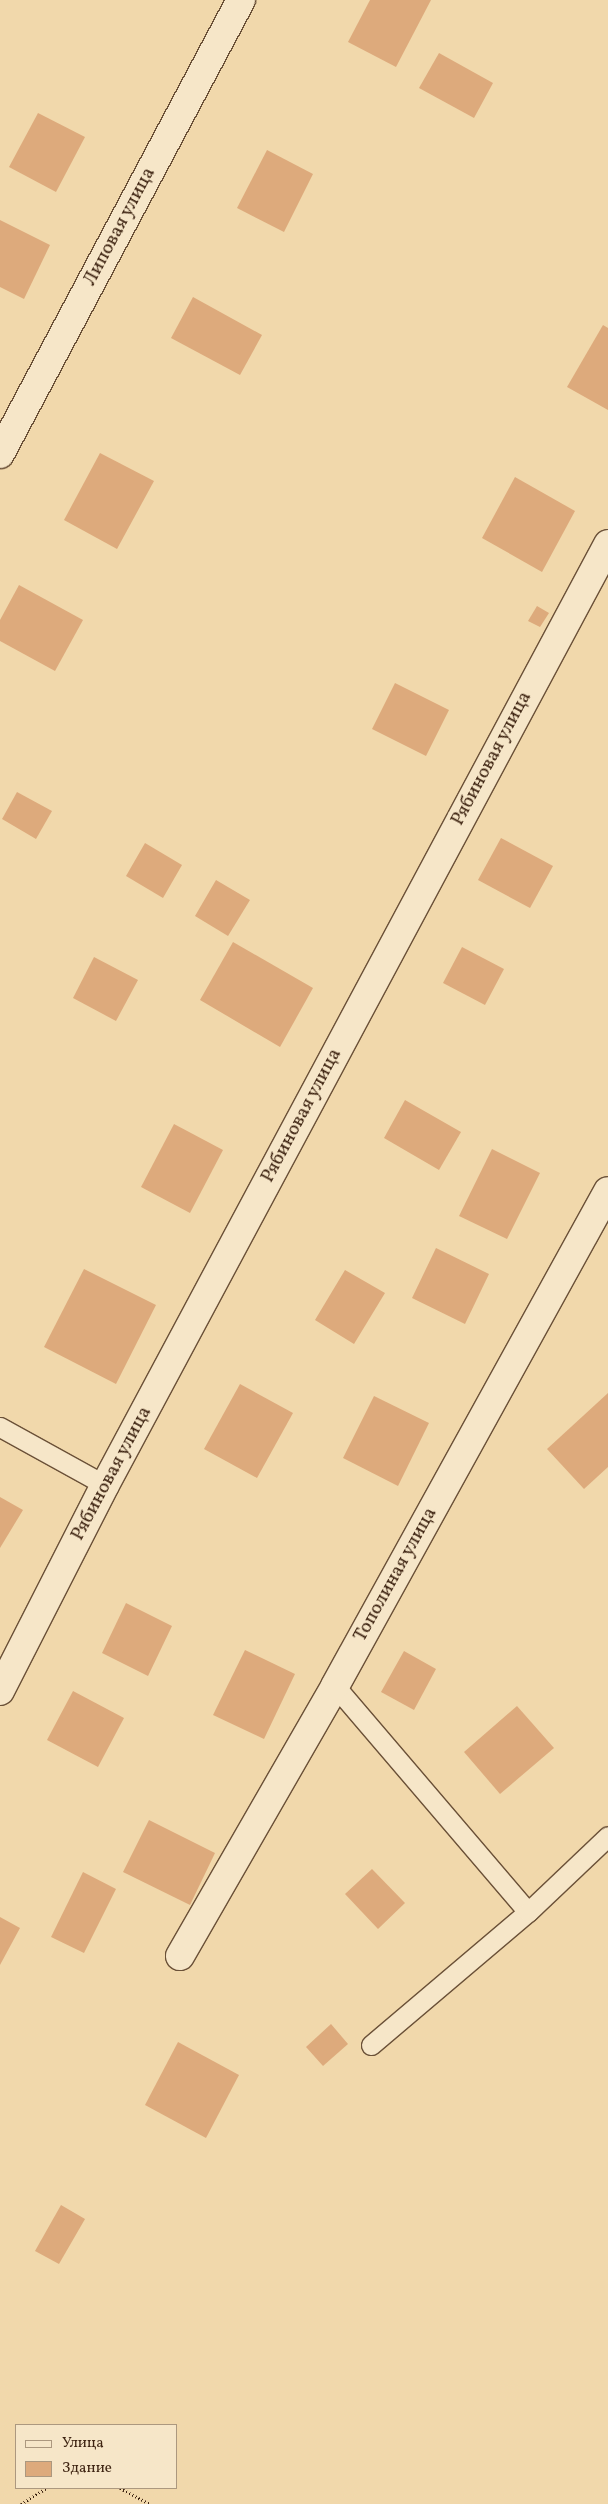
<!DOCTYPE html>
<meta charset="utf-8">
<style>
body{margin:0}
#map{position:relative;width:608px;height:2504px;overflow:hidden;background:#f1d8ab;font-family:Vollkorn,serif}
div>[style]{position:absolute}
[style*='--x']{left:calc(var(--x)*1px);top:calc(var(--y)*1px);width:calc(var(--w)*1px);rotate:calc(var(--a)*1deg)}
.building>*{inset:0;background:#ddaa7c}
.path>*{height:3px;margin-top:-1.5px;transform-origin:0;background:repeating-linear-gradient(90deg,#3e2412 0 1px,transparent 0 3.5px)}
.roads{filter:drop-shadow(1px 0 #6b5138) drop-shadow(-1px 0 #6b5138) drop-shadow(0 1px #6b5138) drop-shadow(0 -1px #6b5138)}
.lane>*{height:19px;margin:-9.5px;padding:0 9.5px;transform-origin:9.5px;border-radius:9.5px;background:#f6e6c8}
.street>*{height:28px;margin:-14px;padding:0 14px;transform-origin:14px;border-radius:14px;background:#f6e6c8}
span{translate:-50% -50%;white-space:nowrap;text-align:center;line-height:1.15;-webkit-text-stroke:4.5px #f6e6c8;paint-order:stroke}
.street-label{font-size:19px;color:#3e2412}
.legend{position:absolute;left:15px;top:2424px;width:162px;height:65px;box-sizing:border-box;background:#f6e6c8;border:1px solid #ac987f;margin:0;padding:6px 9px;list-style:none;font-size:15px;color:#3e2412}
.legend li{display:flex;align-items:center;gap:10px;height:25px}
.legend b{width:25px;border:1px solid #ac987f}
</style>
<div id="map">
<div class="building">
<div style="clip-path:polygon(370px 0,431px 0,396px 67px,348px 42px)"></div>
<div style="clip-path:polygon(439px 53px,493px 83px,474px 118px,419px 88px)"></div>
<div style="clip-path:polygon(38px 113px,85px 137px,56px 192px,9px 167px)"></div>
<div style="clip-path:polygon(267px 150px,313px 174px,284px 232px,237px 208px)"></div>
<div style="clip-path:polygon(0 220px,50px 245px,24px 299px,0 287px)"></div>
<div style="clip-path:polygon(193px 297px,262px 335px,240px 375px,171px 338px)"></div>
<div style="clip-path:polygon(603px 325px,608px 328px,608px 410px,567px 387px)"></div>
<div style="clip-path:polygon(100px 453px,154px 481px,117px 549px,64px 520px)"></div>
<div style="clip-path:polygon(515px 477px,575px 511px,542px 572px,482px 538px)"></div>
<div style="clip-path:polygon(19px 585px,83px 620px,55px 671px,0 641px,0 620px)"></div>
<div style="clip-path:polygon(537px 606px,549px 613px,540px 627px,528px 621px)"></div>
<div style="clip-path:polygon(395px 683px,449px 710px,426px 756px,372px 729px)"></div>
<div style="clip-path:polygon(17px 792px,52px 811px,36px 839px,2px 819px)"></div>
<div style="clip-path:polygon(501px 838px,553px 866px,530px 908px,478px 880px)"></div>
<div style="clip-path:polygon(145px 843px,182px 865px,163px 898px,126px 876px)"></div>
<div style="clip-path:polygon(216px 880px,250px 900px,228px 936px,195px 916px)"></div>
<div style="clip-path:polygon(233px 942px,313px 988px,280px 1047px,200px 1000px)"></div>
<div style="clip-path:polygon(462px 947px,504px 969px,485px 1005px,443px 983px)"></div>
<div style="clip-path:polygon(94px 957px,138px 980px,116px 1021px,73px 998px)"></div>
<div style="clip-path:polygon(405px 1100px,461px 1132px,439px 1170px,384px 1138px)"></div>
<div style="clip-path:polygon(174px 1124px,223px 1150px,190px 1213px,141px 1187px)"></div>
<div style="clip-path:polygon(492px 1149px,540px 1173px,507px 1239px,459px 1216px)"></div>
<div style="clip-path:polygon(436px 1248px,489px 1274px,465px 1324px,412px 1298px)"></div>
<div style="clip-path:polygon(84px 1269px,156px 1305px,116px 1384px,44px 1347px)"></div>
<div style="clip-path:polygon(345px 1270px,385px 1293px,354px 1344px,315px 1320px)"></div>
<div style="clip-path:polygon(240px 1384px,293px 1413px,257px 1478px,204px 1449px)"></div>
<div style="clip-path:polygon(608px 1393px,608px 1467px,584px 1489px,547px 1449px)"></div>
<div style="clip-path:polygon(374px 1396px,429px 1423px,398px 1486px,343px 1458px)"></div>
<div style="clip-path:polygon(0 1497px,23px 1510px,0 1548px)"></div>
<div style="clip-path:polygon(126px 1603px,172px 1626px,148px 1676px,102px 1653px)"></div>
<div style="clip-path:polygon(245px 1650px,295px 1674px,264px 1739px,213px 1715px)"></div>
<div style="clip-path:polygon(404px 1651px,436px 1669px,414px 1710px,381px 1692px)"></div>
<div style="clip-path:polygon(73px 1691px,124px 1718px,98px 1767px,47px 1740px)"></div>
<div style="clip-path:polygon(517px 1706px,554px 1748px,500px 1794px,464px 1752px)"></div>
<div style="clip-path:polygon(149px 1820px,215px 1853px,190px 1905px,123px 1872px)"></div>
<div style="clip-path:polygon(372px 1869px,405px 1903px,378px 1929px,345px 1894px)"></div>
<div style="clip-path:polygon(83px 1872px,116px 1889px,84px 1953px,51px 1937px)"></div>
<div style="clip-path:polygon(0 1917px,20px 1928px,0 1965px)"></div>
<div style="clip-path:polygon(331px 2024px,348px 2044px,323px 2066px,306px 2047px)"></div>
<div style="clip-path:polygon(178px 2042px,239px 2075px,206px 2138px,145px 2105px)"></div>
<div style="clip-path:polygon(61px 2205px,85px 2219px,59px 2264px,35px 2251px)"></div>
</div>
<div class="path">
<div style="--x:120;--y:2488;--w:34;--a:28"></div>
<div style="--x:21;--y:2504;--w:31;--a:-32"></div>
</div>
<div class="roads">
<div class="lane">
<div style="--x:0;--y:1427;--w:120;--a:28.9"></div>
<div style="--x:335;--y:1686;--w:297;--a:49.5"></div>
<div style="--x:371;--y:2045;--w:206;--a:-40.3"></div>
<div style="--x:528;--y:1912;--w:110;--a:-43.5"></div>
</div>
<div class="street">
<div style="--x:0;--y:454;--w:514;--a:-62.04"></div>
<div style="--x:0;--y:1691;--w:231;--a:-63"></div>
<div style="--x:105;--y:1485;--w:1067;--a:-61.87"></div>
<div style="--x:180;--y:1956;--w:311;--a:-60.1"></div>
<div style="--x:335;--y:1686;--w:565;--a:-61.12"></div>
</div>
</div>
<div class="street-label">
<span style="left:120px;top:227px;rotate:-62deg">Липовая улица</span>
<span style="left:492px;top:759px;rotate:-62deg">Рябиновая улица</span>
<span style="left:302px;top:1116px;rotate:-62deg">Рябиновая улица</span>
<span style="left:112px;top:1474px;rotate:-62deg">Рябиновая улица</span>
<span style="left:396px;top:1575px;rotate:-61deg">Тополиная улица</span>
</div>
<ul class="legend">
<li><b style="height:6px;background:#f6e6c8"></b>Улица</li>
<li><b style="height:14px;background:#ddaa7c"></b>Здание</li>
</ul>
</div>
